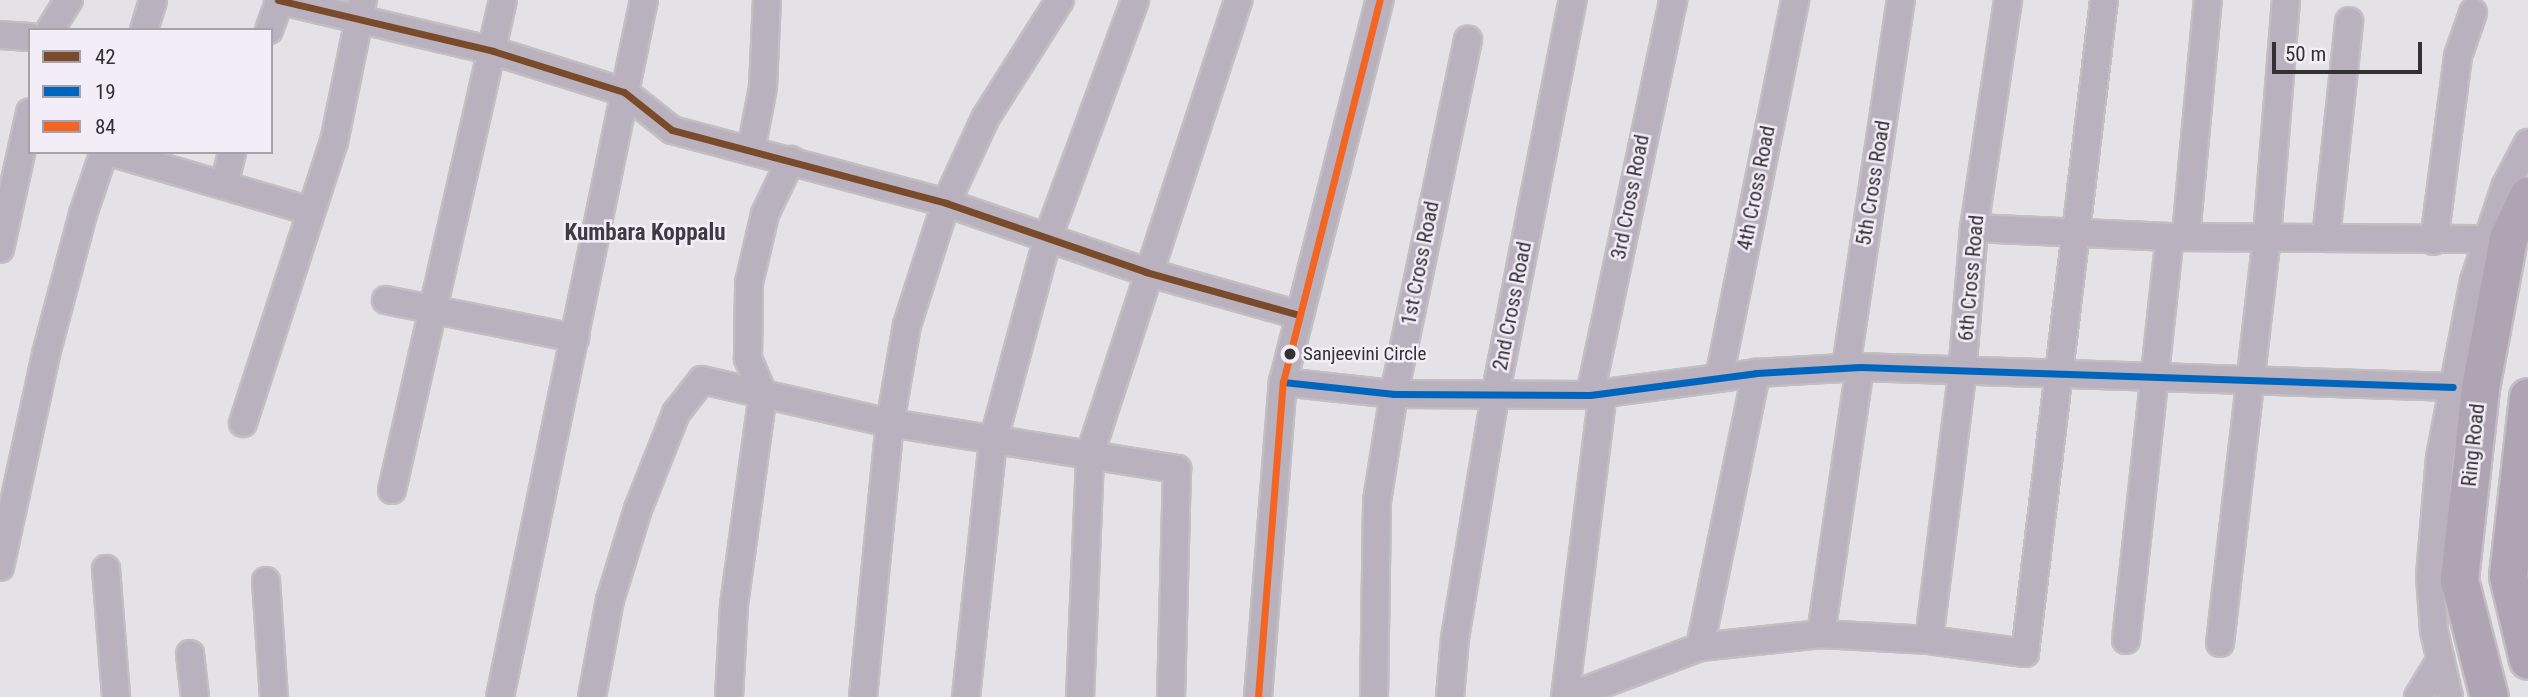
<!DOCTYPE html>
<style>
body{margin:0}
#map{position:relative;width:2528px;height:697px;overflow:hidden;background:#e5e2e7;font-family:"Roboto Condensed",sans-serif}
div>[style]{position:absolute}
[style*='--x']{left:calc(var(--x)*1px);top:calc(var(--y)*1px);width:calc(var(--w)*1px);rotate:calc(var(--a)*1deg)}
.roads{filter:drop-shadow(2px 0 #c2bfc3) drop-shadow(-2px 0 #c2bfc3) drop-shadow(0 2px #c2bfc3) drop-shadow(0 -2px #c2bfc3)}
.minor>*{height:26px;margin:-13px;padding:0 13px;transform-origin:13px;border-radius:13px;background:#b9b1bd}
.highway>*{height:37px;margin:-18.5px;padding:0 18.5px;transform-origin:18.5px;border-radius:18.5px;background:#aea4b3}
.bus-1>*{height:7px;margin:-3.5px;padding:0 3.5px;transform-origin:3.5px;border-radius:3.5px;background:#7a4b2a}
.bus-2>*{height:7px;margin:-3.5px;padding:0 3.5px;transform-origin:3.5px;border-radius:3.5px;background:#0065bd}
.bus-3>*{height:7px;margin:-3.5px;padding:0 3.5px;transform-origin:3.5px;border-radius:3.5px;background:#f26522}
.dots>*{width:19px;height:19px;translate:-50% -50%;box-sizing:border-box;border:4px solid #f3edf7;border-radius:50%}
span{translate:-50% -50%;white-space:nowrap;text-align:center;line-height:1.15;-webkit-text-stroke:5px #f3edf7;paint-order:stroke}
.bus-label{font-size:19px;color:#343135}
.left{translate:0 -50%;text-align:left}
.street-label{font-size:21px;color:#343135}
.neighbourhood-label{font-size:23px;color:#3e3a41;font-weight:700}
.legend{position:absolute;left:28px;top:28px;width:245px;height:126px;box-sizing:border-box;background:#f3edf7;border:2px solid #a7a2a9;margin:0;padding:9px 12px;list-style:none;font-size:21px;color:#343135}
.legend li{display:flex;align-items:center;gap:14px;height:35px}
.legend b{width:35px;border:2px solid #a7a2a9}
.scale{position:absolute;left:2272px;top:42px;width:150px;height:32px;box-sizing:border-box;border:4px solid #343135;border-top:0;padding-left:9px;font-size:21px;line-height:24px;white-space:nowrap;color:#343135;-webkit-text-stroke:5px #f3edf7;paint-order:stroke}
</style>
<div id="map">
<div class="roads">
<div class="minor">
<div style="--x:278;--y:0;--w:221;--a:13.3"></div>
<div style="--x:493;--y:51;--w:137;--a:17.4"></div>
<div style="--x:624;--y:92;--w:61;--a:38.4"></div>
<div style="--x:672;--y:130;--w:284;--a:14.9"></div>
<div style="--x:946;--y:203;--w:212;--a:19"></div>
<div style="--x:1146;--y:272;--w:159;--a:15.7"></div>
<div style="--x:50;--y:30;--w:36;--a:-58"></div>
<div style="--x:144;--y:30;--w:31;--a:-73"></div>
<div style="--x:269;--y:30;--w:32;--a:-70"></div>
<div style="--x:0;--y:35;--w:30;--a:4"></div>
<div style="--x:751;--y:150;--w:64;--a:-79.2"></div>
<div style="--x:763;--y:87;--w:87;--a:-87.4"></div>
<div style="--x:110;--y:152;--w:209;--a:16.4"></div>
<div style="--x:224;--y:185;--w:34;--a:-76"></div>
<div style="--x:1974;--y:228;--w:196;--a:2.6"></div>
<div style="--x:2170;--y:237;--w:318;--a:0.4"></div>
<div style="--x:2186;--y:235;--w:236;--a:-84.7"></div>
<div style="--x:2326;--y:238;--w:218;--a:-83.9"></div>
<div style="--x:2434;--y:241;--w:187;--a:-82.6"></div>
<div style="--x:2458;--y:56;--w:46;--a:-70.8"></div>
<div style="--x:0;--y:249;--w:140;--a:-77.6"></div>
<div style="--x:386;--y:300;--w:193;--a:11.4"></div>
<div style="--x:1846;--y:367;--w:371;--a:-81.5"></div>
<div style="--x:1719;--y:378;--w:386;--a:-78.6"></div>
<div style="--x:1283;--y:382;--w:112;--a:6.2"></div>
<div style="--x:1394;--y:394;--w:196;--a:0.3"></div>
<div style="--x:1590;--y:395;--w:167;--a:-7.5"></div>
<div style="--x:1756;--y:373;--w:104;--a:-3.3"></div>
<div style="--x:1860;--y:367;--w:593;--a:1.93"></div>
<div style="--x:1590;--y:395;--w:404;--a:-78.1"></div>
<div style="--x:243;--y:423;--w:295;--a:-72.1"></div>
<div style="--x:334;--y:142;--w:145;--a:-78.5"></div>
<div style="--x:392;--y:490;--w:502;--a:-77.24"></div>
<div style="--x:0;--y:567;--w:218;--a:-77.8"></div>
<div style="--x:46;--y:354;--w:145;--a:-75.2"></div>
<div style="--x:83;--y:214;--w:65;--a:-71.3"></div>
<div style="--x:106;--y:569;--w:128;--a:85.5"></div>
<div style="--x:266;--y:581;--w:116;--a:86.1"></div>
<div style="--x:1821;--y:634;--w:270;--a:-81.7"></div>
<div style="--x:1929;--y:640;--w:268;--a:-82.9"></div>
<div style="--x:1962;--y:374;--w:146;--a:-85.3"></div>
<div style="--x:1974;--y:228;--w:231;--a:-81.5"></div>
<div style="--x:2126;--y:640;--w:405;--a:-83.8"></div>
<div style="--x:2220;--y:643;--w:410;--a:-83.4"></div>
<div style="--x:2267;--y:236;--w:237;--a:-85.4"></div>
<div style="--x:1700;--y:647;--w:280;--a:-78.4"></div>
<div style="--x:190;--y:654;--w:43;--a:83.4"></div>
<div style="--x:500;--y:697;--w:712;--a:-78.33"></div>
<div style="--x:592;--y:697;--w:99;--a:-79.5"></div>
<div style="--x:610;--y:600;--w:95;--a:-72.9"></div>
<div style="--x:638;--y:509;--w:103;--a:-68.4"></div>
<div style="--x:676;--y:413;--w:42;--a:-51.8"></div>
<div style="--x:702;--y:380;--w:193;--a:12.9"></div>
<div style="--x:890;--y:423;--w:291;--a:9.1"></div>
<div style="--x:1177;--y:469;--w:228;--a:91.5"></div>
<div style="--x:729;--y:697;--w:92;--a:-86.9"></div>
<div style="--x:734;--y:605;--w:213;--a:-82.2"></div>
<div style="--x:763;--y:394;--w:39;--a:-113"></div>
<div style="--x:748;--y:358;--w:75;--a:-89.2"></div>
<div style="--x:749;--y:283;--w:71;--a:-76.9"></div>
<div style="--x:765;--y:214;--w:60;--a:-64.3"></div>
<div style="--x:863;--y:697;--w:275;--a:-84.4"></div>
<div style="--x:890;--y:423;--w:99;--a:-80.2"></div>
<div style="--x:907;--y:325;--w:128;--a:-72.3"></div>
<div style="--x:946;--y:203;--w:95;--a:-65.1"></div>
<div style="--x:986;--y:117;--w:138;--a:-57.7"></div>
<div style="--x:966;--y:697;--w:256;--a:-84"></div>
<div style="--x:993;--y:442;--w:212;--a:-75"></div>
<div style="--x:1048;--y:237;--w:252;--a:-69.8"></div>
<div style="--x:1080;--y:697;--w:243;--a:-87.6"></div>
<div style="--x:1090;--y:454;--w:478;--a:-71.9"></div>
<div style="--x:1258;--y:697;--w:316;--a:-85.5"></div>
<div style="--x:1283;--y:382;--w:394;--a:-75.8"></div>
<div style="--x:1374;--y:697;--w:196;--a:-89.1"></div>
<div style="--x:1377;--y:501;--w:108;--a:-81"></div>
<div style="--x:1394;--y:394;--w:362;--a:-78.2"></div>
<div style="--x:1450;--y:697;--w:59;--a:-85.2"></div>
<div style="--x:1455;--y:638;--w:245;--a:-80.6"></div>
<div style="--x:1495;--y:396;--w:404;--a:-78.9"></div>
<div style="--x:1565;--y:697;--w:307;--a:-82.9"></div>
<div style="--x:1568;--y:697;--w:141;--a:-20.7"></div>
<div style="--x:1700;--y:647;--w:122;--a:-6.1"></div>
<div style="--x:1821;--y:634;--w:108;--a:3.2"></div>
<div style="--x:1929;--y:640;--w:97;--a:7.7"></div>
<div style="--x:2025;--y:653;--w:658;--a:-83.1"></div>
<div style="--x:2418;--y:697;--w:44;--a:-58.8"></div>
<div style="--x:2449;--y:697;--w:68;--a:-102.8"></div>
<div style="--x:2434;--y:631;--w:55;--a:-94.2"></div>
<div style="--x:2430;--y:576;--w:119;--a:-85.2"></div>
<div style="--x:2440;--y:457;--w:179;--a:-79.1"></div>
<div style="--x:2474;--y:281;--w:99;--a:-71.7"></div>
<div style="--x:2505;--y:187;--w:50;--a:-62.4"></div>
</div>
<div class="highway">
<div style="--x:2528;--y:397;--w:180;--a:96.4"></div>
<div style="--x:2508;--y:576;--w:86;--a:76.6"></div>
<div style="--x:2489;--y:697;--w:122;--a:-104.3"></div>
<div style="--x:2459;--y:579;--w:192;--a:-83.7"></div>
<div style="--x:2480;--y:388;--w:153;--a:-79.4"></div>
<div style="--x:2508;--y:238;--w:47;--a:-64.5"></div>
</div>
</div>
<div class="bus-1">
<div style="--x:278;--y:0;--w:221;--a:13.3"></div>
<div style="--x:493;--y:51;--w:137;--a:17.4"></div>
<div style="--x:624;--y:92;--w:61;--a:38.4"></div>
<div style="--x:672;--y:130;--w:284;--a:14.9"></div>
<div style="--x:946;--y:203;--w:212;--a:19"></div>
<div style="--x:1146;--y:272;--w:159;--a:15.7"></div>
</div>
<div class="bus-2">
<div style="--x:1283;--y:382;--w:112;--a:6.2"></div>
<div style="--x:1394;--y:394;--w:196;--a:0.3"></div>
<div style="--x:1590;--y:395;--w:167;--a:-7.5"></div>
<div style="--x:1756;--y:373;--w:104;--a:-3.3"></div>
<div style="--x:1860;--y:367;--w:593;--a:1.93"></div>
</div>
<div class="bus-3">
<div style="--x:1258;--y:697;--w:316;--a:-85.5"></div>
<div style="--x:1283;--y:382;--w:394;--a:-75.8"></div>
</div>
<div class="dots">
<div style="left:1290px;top:354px;background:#343135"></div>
</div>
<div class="bus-label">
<span class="left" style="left:1303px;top:354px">Sanjeevini Circle</span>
</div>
<div class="street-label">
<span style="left:1873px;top:183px;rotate:-81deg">5th Cross Road</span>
<span style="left:1756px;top:188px;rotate:-79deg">4th Cross Road</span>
<span style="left:1630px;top:197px;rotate:-79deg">3rd Cross Road</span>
<span style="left:1420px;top:263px;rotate:-79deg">1st Cross Road</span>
<span style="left:1971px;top:278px;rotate:-85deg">6th Cross Road</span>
<span style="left:1512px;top:306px;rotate:-79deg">2nd Cross Road</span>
<span style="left:2473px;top:445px;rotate:-84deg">Ring Road</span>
</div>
<div class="neighbourhood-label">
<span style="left:645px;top:233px">Kumbara Koppalu</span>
</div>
<ul class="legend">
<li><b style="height:9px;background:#7a4b2a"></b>42</li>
<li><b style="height:9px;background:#0065bd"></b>19</li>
<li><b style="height:9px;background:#f26522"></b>84</li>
</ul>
<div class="scale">50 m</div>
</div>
